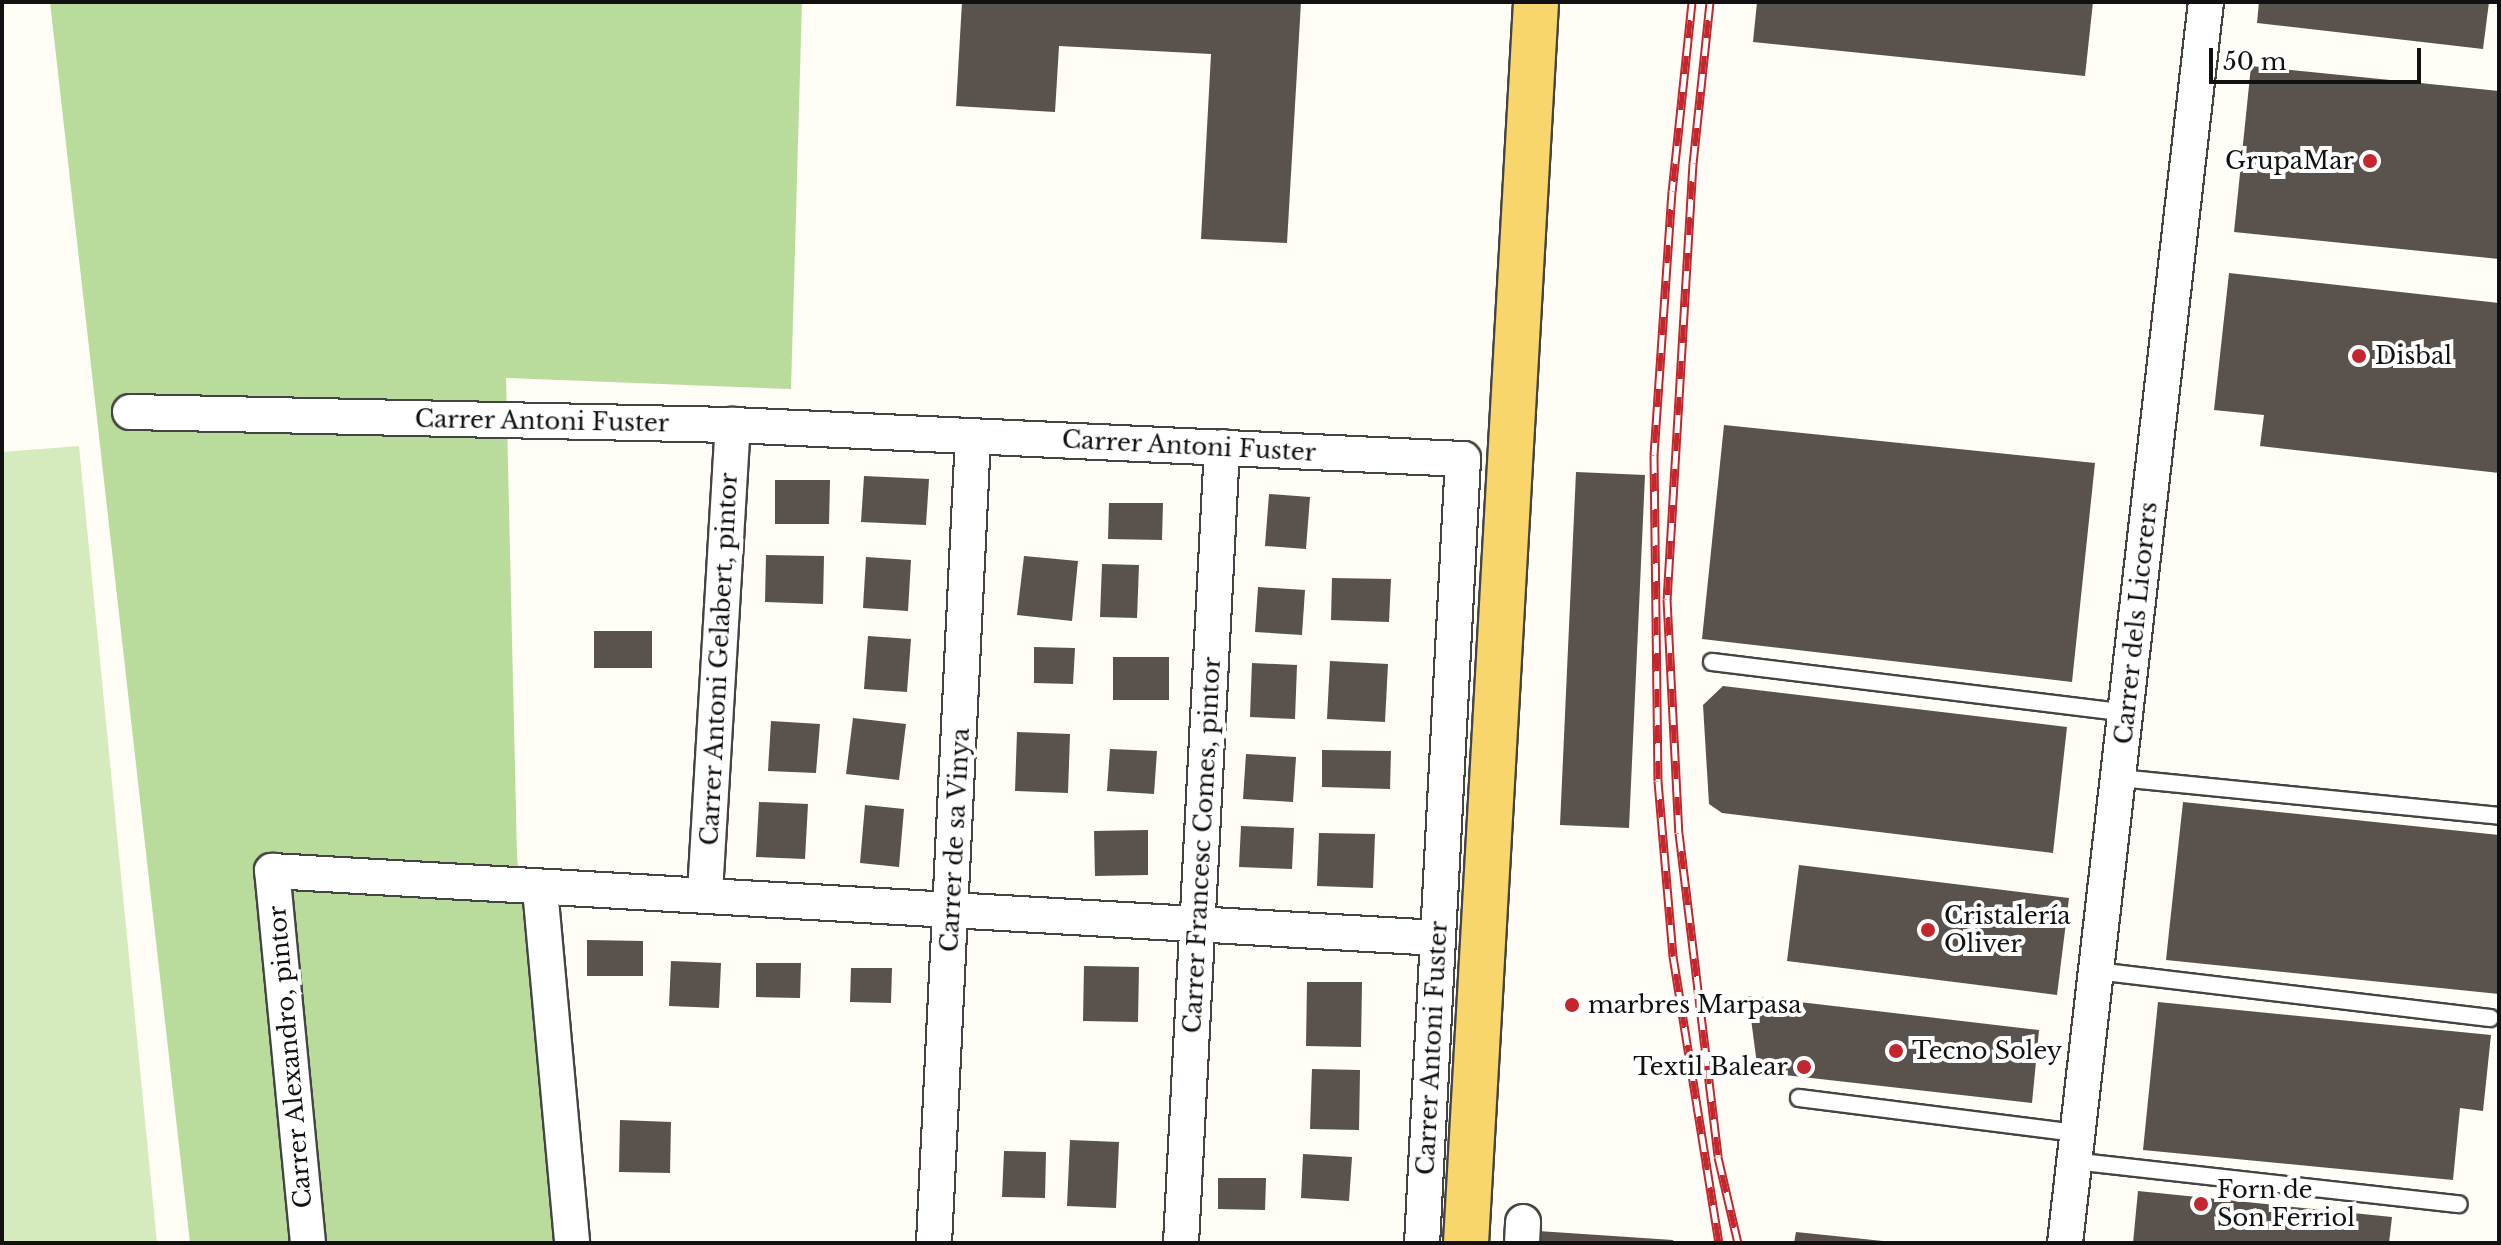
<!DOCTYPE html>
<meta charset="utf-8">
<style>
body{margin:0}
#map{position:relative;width:2501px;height:1245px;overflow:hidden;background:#fffdf5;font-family:"Libre Baskerville",serif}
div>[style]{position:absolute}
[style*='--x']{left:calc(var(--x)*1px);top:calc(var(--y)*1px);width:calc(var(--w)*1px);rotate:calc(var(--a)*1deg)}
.green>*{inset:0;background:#d5ebbd}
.forest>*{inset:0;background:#b9dc9c}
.building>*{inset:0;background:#5a524d}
.roads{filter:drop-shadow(2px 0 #444) drop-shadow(-2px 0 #444) drop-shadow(0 2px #444) drop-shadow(0 -2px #444)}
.lane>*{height:16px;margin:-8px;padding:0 8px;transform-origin:8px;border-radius:8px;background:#fff}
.street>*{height:34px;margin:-17px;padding:0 17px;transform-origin:17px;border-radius:17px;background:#fff}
.primary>*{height:44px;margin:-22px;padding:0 22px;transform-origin:22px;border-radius:22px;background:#f9d66b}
.rail>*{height:9px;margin-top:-4.5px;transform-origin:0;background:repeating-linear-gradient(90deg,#fff 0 18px,#c4262e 0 36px);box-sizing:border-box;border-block:2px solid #c4262e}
.dots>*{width:22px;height:22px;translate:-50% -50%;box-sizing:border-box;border:4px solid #fff;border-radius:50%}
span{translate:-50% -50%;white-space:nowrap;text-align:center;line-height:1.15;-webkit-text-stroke:8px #fff;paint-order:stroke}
.poi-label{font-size:24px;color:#111}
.right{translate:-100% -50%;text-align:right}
.left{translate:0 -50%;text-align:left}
.street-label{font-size:24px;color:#111}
.frame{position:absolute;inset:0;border:4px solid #111;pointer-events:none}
.scale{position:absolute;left:2209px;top:48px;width:212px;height:36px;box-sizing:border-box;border:4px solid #111;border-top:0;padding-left:10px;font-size:24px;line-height:28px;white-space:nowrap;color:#111;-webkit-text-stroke:6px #fff;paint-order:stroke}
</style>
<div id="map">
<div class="green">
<div style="clip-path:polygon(79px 446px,157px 1243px,2px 1243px,2px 452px)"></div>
</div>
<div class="forest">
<div style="clip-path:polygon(50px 2px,802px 2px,791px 389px,506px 378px,517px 856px,556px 1243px,190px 1243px)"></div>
</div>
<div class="building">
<div style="clip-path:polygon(962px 2px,1301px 2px,1287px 243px,1201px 239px,1211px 54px,1059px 46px,1055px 112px,956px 106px)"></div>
<div style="clip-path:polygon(1757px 2px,2093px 2px,2085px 76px,1753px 42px)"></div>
<div style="clip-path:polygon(2259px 2px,2489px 2px,2483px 49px,2257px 23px)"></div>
<div style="clip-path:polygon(2251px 66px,2499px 91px,2499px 259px,2234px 232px)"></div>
<div style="clip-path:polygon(2229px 273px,2499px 303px,2499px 473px,2260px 446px,2264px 415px,2214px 410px)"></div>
<div style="clip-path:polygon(1724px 425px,2095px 463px,2072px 682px,1702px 639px)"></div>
<div style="clip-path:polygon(1576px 472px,1645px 475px,1629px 828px,1560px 825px)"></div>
<div style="clip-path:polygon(864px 476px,929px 479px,926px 525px,861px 522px)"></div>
<div style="clip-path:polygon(775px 480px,830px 480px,829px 524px,775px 524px)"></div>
<div style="clip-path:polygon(1269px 494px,1310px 497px,1306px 549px,1265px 546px)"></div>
<div style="clip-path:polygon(1109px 503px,1163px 503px,1162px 540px,1108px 539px)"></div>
<div style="clip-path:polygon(766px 555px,824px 556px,823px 604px,765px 602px)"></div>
<div style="clip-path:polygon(1024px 556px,1078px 561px,1072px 621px,1017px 615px)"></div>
<div style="clip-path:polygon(866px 557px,911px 560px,908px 611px,863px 608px)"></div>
<div style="clip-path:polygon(1102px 564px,1139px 565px,1137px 618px,1100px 617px)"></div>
<div style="clip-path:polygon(1332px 578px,1391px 579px,1389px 622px,1331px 620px)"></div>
<div style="clip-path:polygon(1258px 587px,1305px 590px,1302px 635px,1255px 632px)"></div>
<div style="clip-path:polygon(594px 631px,652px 631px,652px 668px,594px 668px)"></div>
<div style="clip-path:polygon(868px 636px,911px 639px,907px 692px,864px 689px)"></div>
<div style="clip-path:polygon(1034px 647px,1075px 648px,1073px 684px,1034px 683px)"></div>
<div style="clip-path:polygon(1113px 657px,1169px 657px,1169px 700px,1113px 700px)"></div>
<div style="clip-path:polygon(1330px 661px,1388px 664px,1385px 722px,1327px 719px)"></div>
<div style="clip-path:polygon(1252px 663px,1297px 665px,1295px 719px,1250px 717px)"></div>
<div style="clip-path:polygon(1723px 686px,2067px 727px,2053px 853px,1722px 813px,1709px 804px,1703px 705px)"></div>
<div style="clip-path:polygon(853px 718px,906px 724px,899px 780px,846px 774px)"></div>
<div style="clip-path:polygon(771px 721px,820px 724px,816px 773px,768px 771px)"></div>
<div style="clip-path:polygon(1017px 732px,1070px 734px,1068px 793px,1015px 791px)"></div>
<div style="clip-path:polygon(1110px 749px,1157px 751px,1154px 794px,1107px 791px)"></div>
<div style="clip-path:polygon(1322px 750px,1391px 751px,1390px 789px,1322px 787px)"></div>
<div style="clip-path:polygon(1246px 754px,1296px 757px,1293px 802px,1243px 799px)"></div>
<div style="clip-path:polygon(759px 802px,808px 804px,805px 859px,756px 857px)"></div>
<div style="clip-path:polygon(2183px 802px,2499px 835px,2499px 994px,2166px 960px)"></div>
<div style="clip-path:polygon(865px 805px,904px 809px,899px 867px,860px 863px)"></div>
<div style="clip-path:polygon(1241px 826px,1294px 828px,1292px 869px,1239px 867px)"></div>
<div style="clip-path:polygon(1148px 830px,1148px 875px,1095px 876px,1094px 831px)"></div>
<div style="clip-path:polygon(1319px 833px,1375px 834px,1373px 888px,1317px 886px)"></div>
<div style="clip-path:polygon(1799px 865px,2069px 898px,2057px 995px,1787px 961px)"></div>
<div style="clip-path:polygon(587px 940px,643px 941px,643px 976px,587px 976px)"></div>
<div style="clip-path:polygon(671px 961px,721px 963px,719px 1008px,669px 1006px)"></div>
<div style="clip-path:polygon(756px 963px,801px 963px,800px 998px,756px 997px)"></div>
<div style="clip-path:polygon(1084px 966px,1139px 967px,1138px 1022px,1083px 1021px)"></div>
<div style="clip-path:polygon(851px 968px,892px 968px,891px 1003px,850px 1002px)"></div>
<div style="clip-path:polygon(1307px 982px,1362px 982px,1361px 1047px,1306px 1046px)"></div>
<div style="clip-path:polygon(1748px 996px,2039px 1030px,2032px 1103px,1758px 1072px)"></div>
<div style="clip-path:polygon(2158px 1002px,2491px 1035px,2483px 1111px,2460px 1108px,2453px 1180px,2143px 1150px)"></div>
<div style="clip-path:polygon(1312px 1069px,1360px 1070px,1359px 1130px,1310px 1129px)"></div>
<div style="clip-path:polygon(620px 1120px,671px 1122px,670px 1173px,619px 1172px)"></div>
<div style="clip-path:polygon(1070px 1140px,1119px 1142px,1116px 1208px,1067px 1206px)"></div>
<div style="clip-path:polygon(1004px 1151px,1046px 1152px,1045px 1198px,1002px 1197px)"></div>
<div style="clip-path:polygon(1303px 1154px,1352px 1157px,1349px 1201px,1301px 1198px)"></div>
<div style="clip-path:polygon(1218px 1178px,1266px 1178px,1265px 1210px,1218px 1209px)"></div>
<div style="clip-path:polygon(2138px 1191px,2392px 1217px,2389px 1243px,2133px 1243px)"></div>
<div style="clip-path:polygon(1538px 1231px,1673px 1240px,1674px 1243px,1537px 1243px)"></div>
<div style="clip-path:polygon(1796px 1232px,1883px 1241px,1883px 1243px,1794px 1243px)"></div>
</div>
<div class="roads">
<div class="lane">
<div style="--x:1712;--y:662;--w:417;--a:7"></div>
<div style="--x:2120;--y:778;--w:381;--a:5.7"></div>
<div style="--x:2096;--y:971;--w:397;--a:6.8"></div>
<div style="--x:1799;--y:1098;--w:279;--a:7.2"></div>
<div style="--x:2073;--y:1161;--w:388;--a:6.4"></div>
</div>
<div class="street">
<div style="--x:130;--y:412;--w:603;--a:1.24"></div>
<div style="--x:733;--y:425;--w:731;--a:2.67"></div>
<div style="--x:1463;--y:459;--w:785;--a:92.99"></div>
<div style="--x:540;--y:889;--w:355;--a:84.8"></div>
<div style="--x:705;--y:893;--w:469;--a:-86.6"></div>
<div style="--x:308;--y:1243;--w:374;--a:-95.5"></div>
<div style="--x:272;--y:871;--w:1167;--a:3.29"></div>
<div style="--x:934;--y:1243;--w:808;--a:-87.23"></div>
<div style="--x:1181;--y:1243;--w:797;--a:-87.05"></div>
<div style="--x:1522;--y:1243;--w:21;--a:-87"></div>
<div style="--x:2065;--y:1243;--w:1249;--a:-83.52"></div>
</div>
<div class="primary">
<div style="--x:1466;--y:1243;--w:1243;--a:-86.77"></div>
</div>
</div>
<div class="rail">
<div style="--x:1692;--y:2;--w:190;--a:96"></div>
<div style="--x:1672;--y:191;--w:265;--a:93.9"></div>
<div style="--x:1654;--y:455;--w:326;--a:89.3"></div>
<div style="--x:1658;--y:781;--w:176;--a:85.1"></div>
<div style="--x:1673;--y:956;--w:291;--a:80.9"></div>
<div style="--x:1710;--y:2;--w:162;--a:96"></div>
<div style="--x:1693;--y:163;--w:437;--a:93.4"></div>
<div style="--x:1667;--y:599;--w:234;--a:87.1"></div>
<div style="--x:1679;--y:833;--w:326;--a:83.1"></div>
<div style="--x:1718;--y:1157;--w:88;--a:76.9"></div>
</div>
<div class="dots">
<div style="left:2370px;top:161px;background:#c4262e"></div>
<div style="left:2359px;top:356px;background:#c4262e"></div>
<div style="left:1928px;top:930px;background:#c4262e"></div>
<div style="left:1572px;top:1005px;background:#c4262e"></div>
<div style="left:1896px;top:1051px;background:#c4262e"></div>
<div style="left:1804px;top:1067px;background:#c4262e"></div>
<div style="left:2201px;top:1204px;background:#c4262e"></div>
</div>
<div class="poi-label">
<span class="right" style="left:2354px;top:161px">GrupaMar</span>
<span class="left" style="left:2375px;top:356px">Disbal</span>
<span class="left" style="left:1944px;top:930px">Cristalería<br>Oliver</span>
<span class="left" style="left:1588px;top:1005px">marbres Marpasa</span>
<span class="left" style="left:1912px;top:1051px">Tecno Soley</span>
<span class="right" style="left:1788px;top:1067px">Textil Balear</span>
<span class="left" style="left:2217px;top:1204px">Forn de<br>Son Ferriol</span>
</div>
<div class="street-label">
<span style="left:542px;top:421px;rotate:1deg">Carrer Antoni Fuster</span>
<span style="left:1189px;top:446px;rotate:3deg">Carrer Antoni Fuster</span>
<span style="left:2136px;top:623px;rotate:-84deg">Carrer dels Licorers</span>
<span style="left:719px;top:659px;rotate:-87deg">Carrer Antoni Gelabert, pintor</span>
<span style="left:955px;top:840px;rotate:-87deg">Carrer de sa Vinya</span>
<span style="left:1202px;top:845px;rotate:-87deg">Carrer Francesc Comes, pintor</span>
<span style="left:1432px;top:1048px;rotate:-87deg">Carrer Antoni Fuster</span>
<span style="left:290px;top:1057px;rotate:-95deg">Carrer Alexandro, pintor</span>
</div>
<div class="frame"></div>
<div class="scale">50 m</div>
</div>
